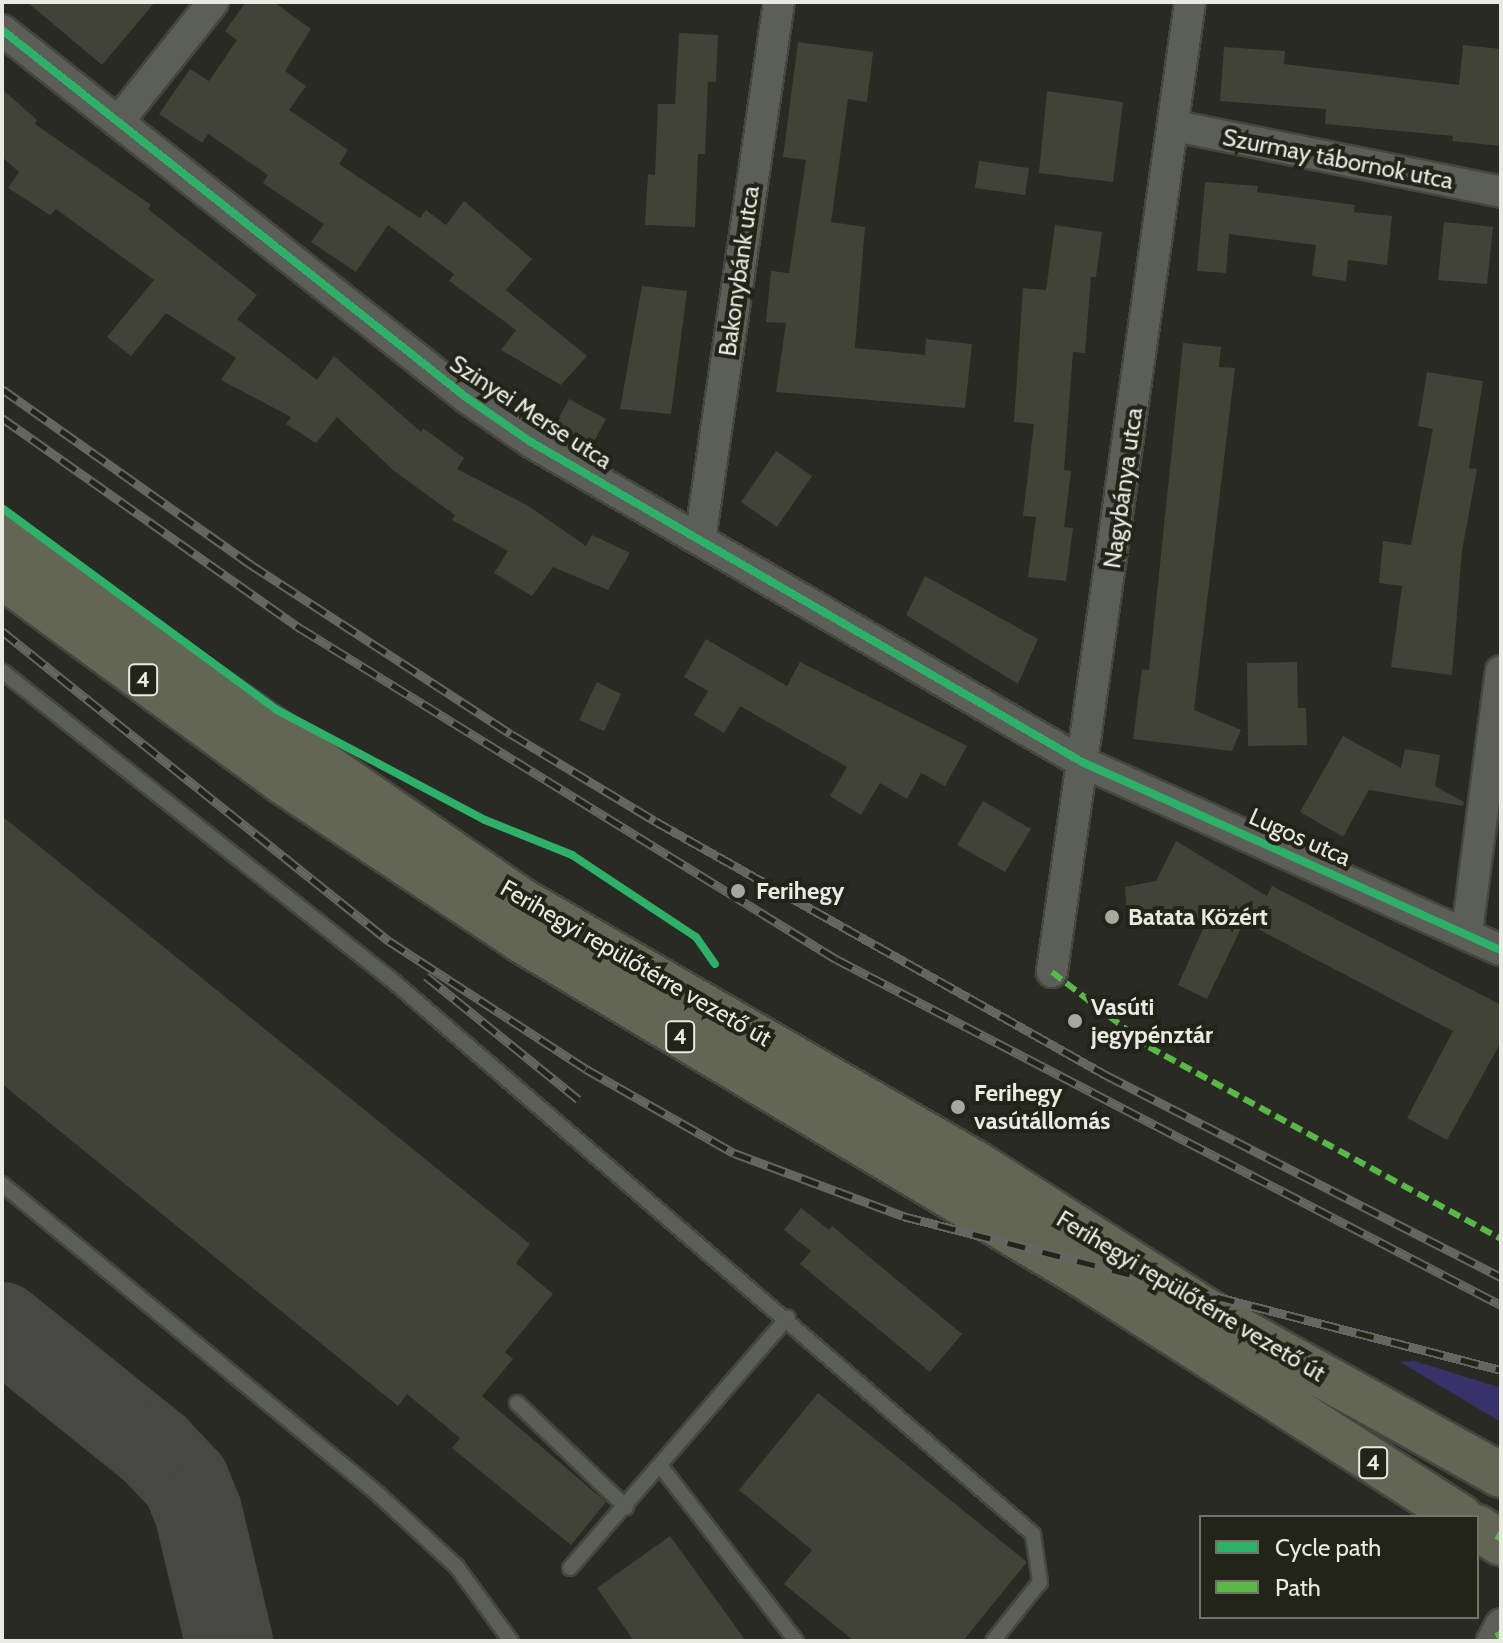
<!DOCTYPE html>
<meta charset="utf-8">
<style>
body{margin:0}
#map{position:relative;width:1503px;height:1643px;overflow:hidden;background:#292a24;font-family:Cabin,sans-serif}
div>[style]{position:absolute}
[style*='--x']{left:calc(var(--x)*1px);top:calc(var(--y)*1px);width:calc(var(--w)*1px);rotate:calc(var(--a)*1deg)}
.green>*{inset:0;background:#37326a}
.taxiway>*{height:88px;margin:-44px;padding:0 44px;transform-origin:44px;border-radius:44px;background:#474843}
.building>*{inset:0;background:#404336}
.roads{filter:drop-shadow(2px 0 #454640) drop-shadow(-2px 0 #454640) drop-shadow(0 2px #454640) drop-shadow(0 -2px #454640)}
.service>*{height:14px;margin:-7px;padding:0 7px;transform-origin:7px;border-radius:7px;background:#5c5e58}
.minor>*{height:30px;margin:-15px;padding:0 15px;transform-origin:15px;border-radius:15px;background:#5c5e58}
.primary>*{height:44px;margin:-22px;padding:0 22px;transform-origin:22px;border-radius:22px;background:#636655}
.rail>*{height:9px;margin-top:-4.5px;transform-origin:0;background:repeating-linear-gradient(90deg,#212416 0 18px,#656662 0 36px);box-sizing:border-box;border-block:2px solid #656662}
.quiet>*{height:6px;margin-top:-3px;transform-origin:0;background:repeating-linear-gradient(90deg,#58b947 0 12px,transparent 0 18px)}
.cycleway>*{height:8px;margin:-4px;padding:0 4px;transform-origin:4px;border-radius:4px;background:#2db169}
.dots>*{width:22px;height:22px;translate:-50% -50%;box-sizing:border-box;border:4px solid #212416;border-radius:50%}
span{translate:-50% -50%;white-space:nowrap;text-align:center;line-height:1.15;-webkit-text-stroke:8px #212416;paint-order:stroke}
.shield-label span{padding:2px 6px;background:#212416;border:2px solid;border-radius:6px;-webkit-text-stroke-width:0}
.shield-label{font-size:22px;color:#e9ebe2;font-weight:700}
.street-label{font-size:24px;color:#e9ebe2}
.poi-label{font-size:24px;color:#e9ebe2;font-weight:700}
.left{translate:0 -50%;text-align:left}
.frame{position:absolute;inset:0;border:4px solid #e9ebe2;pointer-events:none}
.legend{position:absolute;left:1199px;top:1515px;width:280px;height:104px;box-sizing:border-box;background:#212416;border:2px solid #717468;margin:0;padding:10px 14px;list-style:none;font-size:24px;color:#e9ebe2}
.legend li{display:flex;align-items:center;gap:16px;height:40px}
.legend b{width:40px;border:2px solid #717468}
</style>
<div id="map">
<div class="green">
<div style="clip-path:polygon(1415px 1361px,1501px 1388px,1501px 1422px,1400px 1362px)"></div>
</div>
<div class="taxiway">
<div style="--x:2;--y:1326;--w:198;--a:38.8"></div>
<div style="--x:156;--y:1450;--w:44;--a:46.8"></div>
<div style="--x:186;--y:1482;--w:31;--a:68"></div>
<div style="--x:198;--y:1511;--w:134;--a:76.6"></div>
</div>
<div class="building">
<div style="clip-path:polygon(27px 2px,155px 2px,102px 65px)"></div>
<div style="clip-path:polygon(246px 2px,274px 2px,311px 29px,285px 71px,306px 86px,289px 110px,348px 150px,339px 164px,420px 218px,426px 210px,446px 225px,464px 201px,532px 259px,506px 290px,587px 356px,561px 385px,501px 350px,516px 330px,449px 281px,454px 274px,388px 225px,356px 272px,311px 242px,324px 224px,263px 183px,268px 175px,208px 134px,202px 143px,159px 114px,190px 69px,209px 81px,237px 40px,225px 31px)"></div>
<div style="clip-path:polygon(679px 33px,718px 35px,716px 82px,708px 82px,705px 154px,698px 154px,695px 227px,645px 225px,648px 174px,655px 175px,658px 104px,675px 104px)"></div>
<div style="clip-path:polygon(798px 42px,873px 52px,867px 102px,848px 99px,831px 222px,865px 227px,855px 348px,925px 355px,926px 339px,972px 344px,965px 408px,776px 392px,786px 323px,766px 322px,771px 271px,789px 273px,806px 160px,783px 157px)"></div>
<div style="clip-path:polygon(1463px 45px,1501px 49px,1501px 146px,1452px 141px,1453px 136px,1325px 124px,1326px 109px,1220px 101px,1224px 47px,1285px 51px,1284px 64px,1459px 85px)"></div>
<div style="clip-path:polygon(2px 89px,37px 120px,35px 124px,151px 205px,148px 209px,257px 295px,237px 319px,317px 380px,334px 356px,421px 432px,423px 428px,464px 458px,457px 469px,527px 505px,586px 546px,592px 535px,630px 553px,608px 590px,553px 567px,532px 596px,494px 573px,508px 551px,452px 520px,455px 515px,394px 471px,337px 417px,316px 443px,286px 424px,291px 417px,221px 380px,236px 358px,166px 313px,131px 356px,107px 337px,154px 280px,56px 209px,50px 215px,8px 188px,19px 172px,2px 157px)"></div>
<div style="clip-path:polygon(1047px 91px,1123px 102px,1113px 182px,1039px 173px)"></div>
<div style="clip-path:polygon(979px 161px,1029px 168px,1025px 195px,975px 188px)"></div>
<div style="clip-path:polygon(1205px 182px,1258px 186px,1257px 192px,1355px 205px,1354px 212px,1392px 216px,1387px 265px,1348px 260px,1346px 281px,1312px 276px,1316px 245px,1229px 234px,1226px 273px,1197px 271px)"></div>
<div style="clip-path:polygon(1444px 222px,1493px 227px,1487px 284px,1438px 280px)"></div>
<div style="clip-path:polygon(1055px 225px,1102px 232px,1096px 277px,1091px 277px,1085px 353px,1073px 352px,1064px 470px,1071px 471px,1064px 527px,1073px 528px,1066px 581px,1028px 577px,1036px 517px,1023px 516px,1034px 424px,1014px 422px,1023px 288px,1046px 290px)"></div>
<div style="clip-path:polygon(642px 286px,687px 291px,671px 414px,620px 409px)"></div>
<div style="clip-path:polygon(1183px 343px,1221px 347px,1219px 367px,1235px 368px,1194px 710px,1241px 730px,1232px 751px,1133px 739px,1142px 669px,1149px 670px)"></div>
<div style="clip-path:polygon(1427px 372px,1483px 381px,1469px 468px,1477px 469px,1462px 551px,1452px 675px,1391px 667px,1402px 586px,1379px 583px,1383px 541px,1411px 545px,1433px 429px,1418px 426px)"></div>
<div style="clip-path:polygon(569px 399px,606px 419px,592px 445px,555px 425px)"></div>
<div style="clip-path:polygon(776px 451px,812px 476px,777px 527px,741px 502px)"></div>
<div style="clip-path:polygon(925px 576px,1038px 639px,1018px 684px,906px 615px)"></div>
<div style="clip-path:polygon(706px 639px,787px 686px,800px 662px,967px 746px,945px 786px,921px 773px,907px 799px,880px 783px,861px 815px,830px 796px,847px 767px,740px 706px,724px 733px,694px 715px,708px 691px,684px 677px)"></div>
<div style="clip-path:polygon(1297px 662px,1298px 708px,1306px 708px,1307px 745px,1248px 746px,1247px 663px)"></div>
<div style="clip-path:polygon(597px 682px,621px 694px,604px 731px,579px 720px)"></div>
<div style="clip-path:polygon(1343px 736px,1401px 768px,1405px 749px,1440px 755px,1435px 786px,1464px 802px,1463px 806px,1369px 790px,1343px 837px,1300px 812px)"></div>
<div style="clip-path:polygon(983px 801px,1031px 829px,1005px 872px,957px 845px)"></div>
<div style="clip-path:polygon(2px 816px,530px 1244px,516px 1263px,553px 1294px,505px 1352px,513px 1359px,482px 1396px,606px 1502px,571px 1545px,452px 1448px,460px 1438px,407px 1394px,398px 1406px,2px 1084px)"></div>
<div style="clip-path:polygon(1176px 841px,1267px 896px,1272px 886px,1501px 1005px,1501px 1042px,1447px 1140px,1407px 1118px,1453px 1031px,1244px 922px,1207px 999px,1178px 985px,1203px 929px,1127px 916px,1125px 887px,1156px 881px)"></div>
<div style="clip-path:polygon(801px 1208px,829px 1230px,832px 1226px,962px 1334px,930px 1372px,800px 1264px,811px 1251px,784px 1230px)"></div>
<div style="clip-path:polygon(818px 1393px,1027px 1562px,963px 1641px,854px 1641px,784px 1584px,812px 1550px,739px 1490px)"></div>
<div style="clip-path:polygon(670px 1536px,746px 1641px,634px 1641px,597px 1588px)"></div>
</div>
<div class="roads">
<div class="service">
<div style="--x:2;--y:671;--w:498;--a:38.4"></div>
<div style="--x:392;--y:980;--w:847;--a:40.84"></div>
<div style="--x:1033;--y:1534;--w:49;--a:81.7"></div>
<div style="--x:1040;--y:1582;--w:75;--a:128.5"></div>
<div style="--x:2;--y:1184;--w:487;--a:39.5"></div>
<div style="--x:378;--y:1494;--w:108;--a:42.7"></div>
<div style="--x:457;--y:1567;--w:92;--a:53.9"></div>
<div style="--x:517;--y:1403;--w:151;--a:43.7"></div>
<div style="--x:662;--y:1468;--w:219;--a:52.2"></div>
<div style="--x:570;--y:1568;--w:332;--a:-49"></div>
</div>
<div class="minor">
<div style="--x:2;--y:30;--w:593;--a:38.36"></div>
<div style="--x:467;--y:398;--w:78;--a:34.5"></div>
<div style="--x:531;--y:442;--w:637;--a:30.15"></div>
<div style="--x:1082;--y:762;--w:459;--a:24.2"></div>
<div style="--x:118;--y:122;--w:153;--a:-51.6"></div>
<div style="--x:1175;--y:126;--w:333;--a:11.4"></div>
<div style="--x:700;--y:540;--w:544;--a:-81.65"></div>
<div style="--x:1467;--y:932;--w:263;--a:-82.6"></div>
<div style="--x:1052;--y:972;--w:980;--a:-81.9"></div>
<div style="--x:1492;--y:1641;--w:19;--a:-62"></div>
</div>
<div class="primary">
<div style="--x:2;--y:535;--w:133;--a:37.6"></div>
<div style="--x:107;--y:616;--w:503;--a:34.48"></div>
<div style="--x:522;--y:901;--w:523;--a:30.04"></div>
<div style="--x:975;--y:1163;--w:284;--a:32.6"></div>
<div style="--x:1214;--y:1316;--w:328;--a:29"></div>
<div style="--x:2;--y:576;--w:351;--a:36.2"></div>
<div style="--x:285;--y:783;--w:283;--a:33.6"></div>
<div style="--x:521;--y:940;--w:656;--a:30.83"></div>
<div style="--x:1084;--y:1276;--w:447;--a:32.6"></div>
<div style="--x:1477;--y:1527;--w:29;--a:34"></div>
</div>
</div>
<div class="rail">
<div style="--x:2;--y:389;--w:304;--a:35.2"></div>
<div style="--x:250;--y:564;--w:311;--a:33.1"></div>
<div style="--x:511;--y:734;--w:168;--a:31.1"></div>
<div style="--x:655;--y:821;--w:518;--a:29.39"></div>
<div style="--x:1106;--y:1075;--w:444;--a:27.1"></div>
<div style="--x:2;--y:418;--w:365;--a:35.2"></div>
<div style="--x:300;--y:628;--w:630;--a:31.7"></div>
<div style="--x:836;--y:959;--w:750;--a:27.49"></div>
<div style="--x:2;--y:631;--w:496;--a:38.7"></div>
<div style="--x:389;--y:941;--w:235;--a:33"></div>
<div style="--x:586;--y:1069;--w:170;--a:29.6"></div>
<div style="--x:734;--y:1153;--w:180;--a:20.4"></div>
<div style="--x:903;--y:1216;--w:618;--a:14.44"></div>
<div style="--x:426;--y:976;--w:196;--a:39"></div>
</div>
<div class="quiet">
<div style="--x:1052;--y:972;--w:123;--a:37.7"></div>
<div style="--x:1149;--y:1047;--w:401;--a:28.6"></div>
<div style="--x:1497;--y:1540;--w:8;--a:-60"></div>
<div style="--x:1497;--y:1632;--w:8;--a:60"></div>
</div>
<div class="cycleway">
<div style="--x:2;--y:30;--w:593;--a:38.36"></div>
<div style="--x:467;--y:398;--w:78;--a:34.5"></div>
<div style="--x:531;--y:442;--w:637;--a:30.15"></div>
<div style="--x:1082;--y:762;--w:459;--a:24.2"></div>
<div style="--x:2;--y:508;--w:341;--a:36.3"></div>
<div style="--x:277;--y:710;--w:235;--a:27.9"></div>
<div style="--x:485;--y:820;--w:94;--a:21.9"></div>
<div style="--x:572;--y:855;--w:149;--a:33.5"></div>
<div style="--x:696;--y:937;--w:33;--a:55"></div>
</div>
<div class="dots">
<div style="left:738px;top:891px;background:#a6a7a0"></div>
<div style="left:1112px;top:917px;background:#a6a7a0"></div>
<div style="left:1075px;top:1021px;background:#a6a7a0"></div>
<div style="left:958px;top:1107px;background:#a6a7a0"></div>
</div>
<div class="shield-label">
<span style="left:143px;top:680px">4</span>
<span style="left:680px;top:1037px">4</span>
<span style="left:1373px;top:1463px">4</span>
</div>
<div class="street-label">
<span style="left:1338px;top:159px;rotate:11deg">Szurmay tábornok utca</span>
<span style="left:739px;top:271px;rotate:-82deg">Bakonybánk utca</span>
<span style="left:531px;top:412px;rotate:33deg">Szinyei Merse utca</span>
<span style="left:1123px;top:488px;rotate:-82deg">Nagybánya utca</span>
<span style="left:1300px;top:837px;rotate:24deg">Lugos utca</span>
<span style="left:636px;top:963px;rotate:30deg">Ferihegyi repülőtérre vezető út</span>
<span style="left:1191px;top:1296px;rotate:31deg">Ferihegyi repülőtérre vezető út</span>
</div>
<div class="poi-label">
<span class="left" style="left:756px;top:891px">Ferihegy</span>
<span class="left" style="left:1128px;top:917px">Batata Közért</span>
<span class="left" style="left:1091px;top:1021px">Vasúti<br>jegypénztár</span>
<span class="left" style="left:974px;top:1107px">Ferihegy<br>vasútállomás</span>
</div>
<div class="frame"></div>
<ul class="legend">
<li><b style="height:10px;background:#2db169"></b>Cycle path</li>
<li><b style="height:10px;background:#58b947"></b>Path</li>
</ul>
</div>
